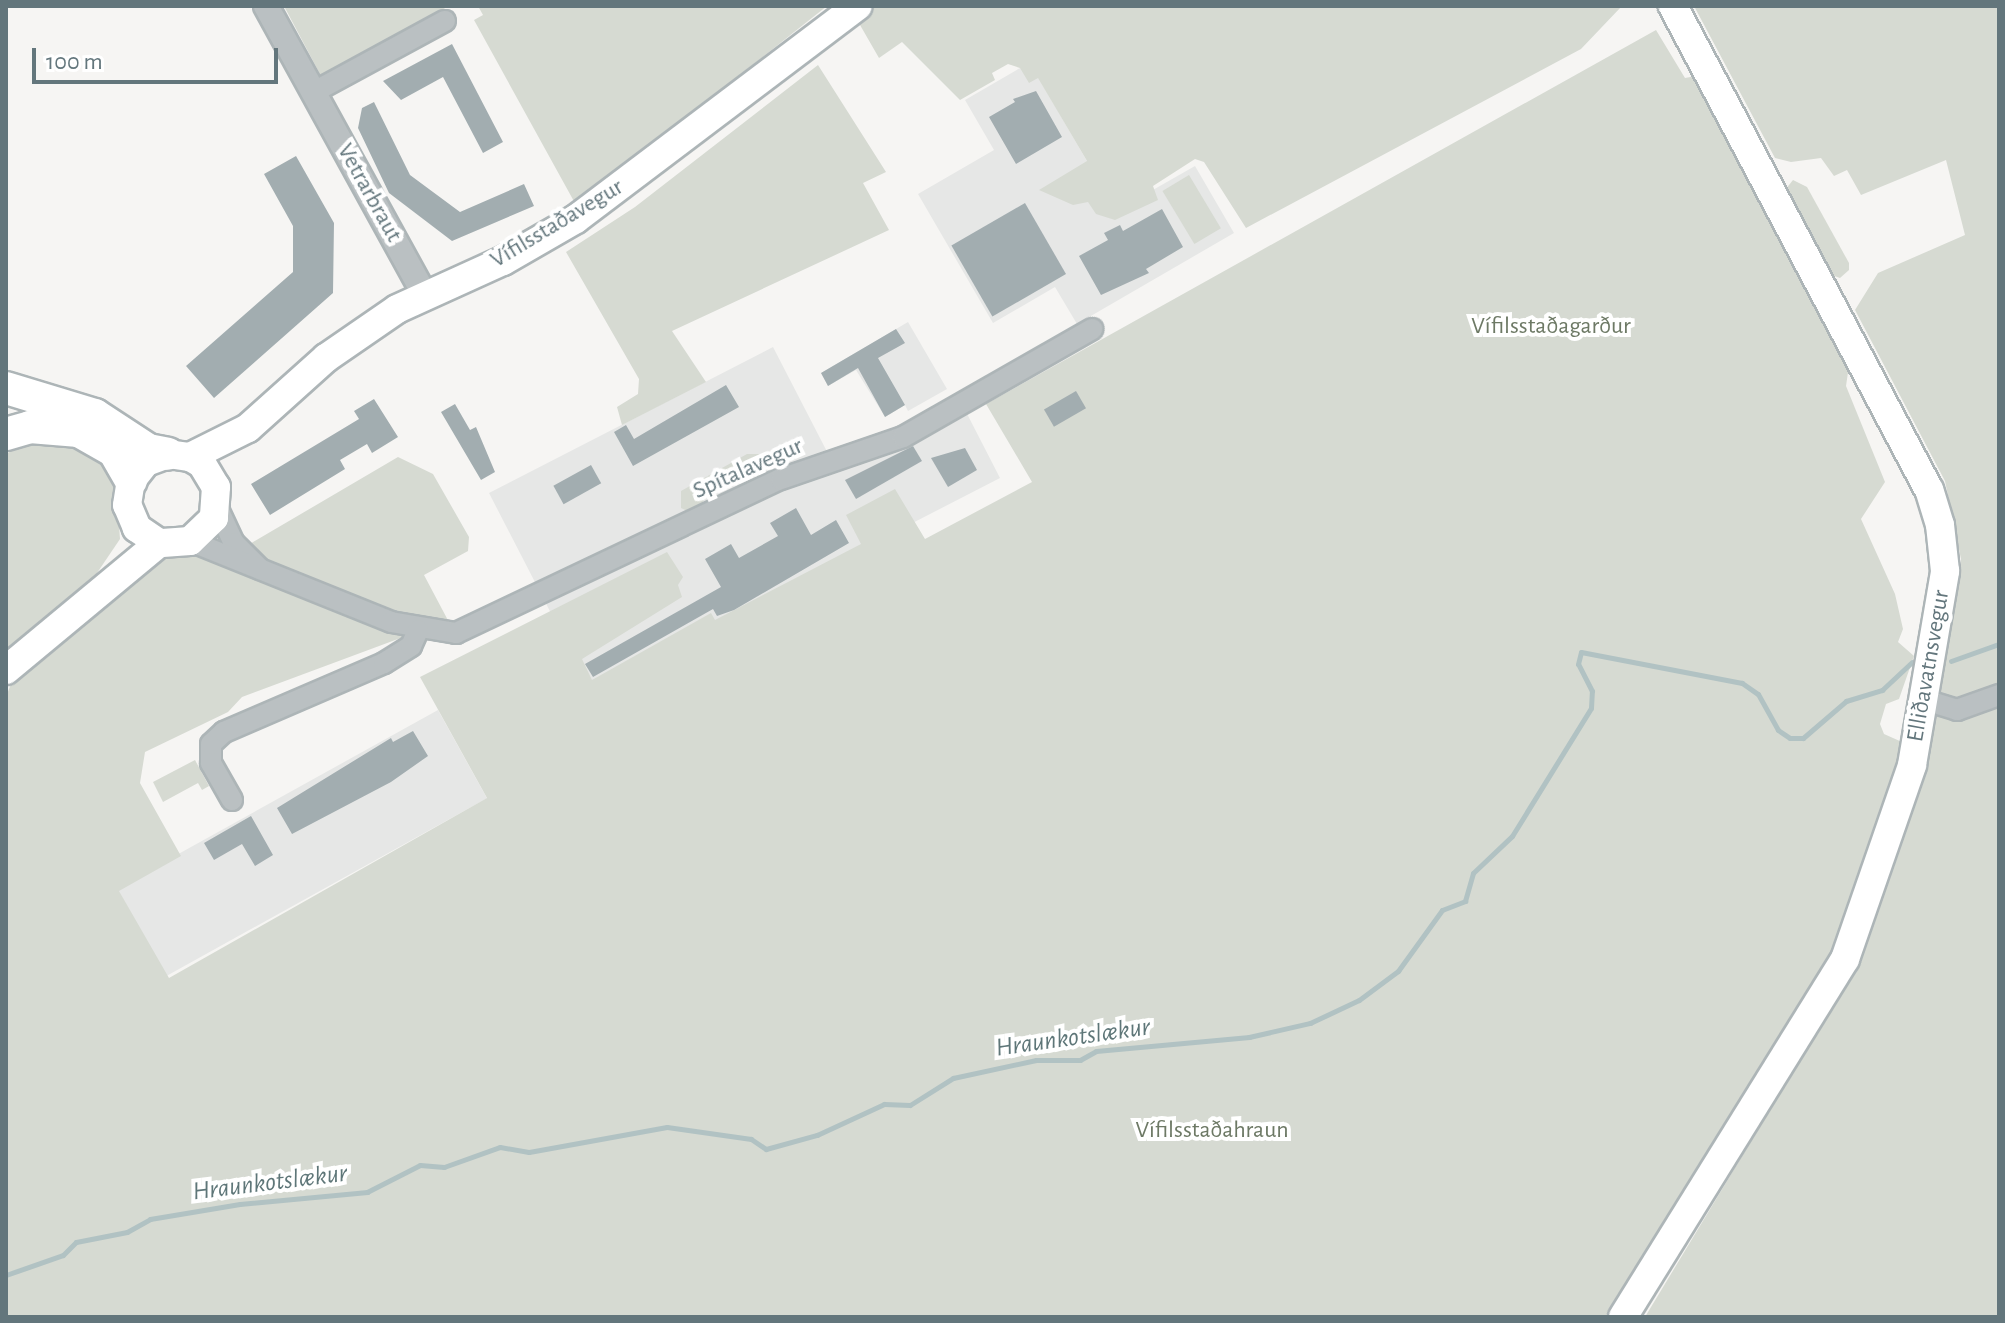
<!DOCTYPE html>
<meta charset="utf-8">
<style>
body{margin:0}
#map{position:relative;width:2005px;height:1323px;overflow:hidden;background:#f6f5f3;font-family:"Alegreya Sans",sans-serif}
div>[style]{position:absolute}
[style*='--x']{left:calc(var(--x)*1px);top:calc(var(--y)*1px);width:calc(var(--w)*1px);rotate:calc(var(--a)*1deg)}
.built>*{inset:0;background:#e6e7e6;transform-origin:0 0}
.green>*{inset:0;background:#d6dad2;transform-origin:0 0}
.stream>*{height:5px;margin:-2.5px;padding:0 2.5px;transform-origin:2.5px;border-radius:2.5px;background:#b1c2c3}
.building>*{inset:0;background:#a2adb0;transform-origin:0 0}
.roads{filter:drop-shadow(2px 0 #adb5b7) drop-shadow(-2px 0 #adb5b7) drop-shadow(0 2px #adb5b7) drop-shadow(0 -2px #adb5b7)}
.minor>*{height:20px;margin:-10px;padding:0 10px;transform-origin:10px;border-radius:10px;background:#bac0c2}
.tertiary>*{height:24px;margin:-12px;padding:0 12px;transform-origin:12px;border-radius:12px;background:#bac0c2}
.secondary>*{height:28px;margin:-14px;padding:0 14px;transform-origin:14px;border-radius:14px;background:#fff}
.trunk>*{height:32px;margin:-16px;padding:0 16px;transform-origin:16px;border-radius:16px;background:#fff}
span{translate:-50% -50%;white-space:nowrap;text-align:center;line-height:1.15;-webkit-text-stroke:8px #fff;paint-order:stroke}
.street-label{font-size:24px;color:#63767c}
.park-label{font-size:24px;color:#6d7965}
.water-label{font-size:26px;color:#5e7678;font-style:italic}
.frame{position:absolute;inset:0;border:8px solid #63767c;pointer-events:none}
.scale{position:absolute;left:32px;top:48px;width:246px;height:36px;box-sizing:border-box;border:4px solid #63767c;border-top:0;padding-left:10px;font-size:24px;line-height:28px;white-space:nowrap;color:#63767c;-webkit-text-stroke:6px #fff;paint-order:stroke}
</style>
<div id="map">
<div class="built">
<div style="clip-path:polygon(1020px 68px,1038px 77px,1116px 211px,1195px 166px,1234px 233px,1077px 324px,1055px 287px,993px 323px,918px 194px,994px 150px,965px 100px)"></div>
<div style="clip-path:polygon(908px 322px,947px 389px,908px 411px,905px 405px,885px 417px,856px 370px,828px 386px,821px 373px)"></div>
<div style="clip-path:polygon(773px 347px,837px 471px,963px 406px,1000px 478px,590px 689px,489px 493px)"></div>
<div style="left:438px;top:710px;width:101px;height:367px;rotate:61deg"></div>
</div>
<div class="green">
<div style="clip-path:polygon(284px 6px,449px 6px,321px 76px)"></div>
<div style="clip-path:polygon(478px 6px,827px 6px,576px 205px,474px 20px,483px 15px)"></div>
<div style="clip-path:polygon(872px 6px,1621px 6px,1621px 7px,1581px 49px,1246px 228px,1204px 162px,1195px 159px,1153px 186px,1158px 200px,1115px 220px,1096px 214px,1088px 202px,1073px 205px,1039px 190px,1087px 161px,1038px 78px,1029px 83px,1020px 68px,1008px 64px,992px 73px,995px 80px,960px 100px,902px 42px,879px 58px,856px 18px)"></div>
<div style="clip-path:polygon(1694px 6px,1999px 6px,1999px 1317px,1645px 1317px,1843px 989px,1865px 942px,1924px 766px,1961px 559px,1945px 481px,1855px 310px,1878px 273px,1965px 235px,1946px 160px,1861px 195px,1847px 170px,1834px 176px,1821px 158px,1791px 162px,1775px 158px)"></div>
<div style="clip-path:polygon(1656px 30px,1685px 78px,1707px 74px,1852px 345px,1846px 386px,1885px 482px,1861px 519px,1895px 594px,1903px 629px,1898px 642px,1914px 656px,1899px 699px,1886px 704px,1880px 724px,1884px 734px,1911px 746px,1896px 804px,1805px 1019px,1609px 1317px,6px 1317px,6px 697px,12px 681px,149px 560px,191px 551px,406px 636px,242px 697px,228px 712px,145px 752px,140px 783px,181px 856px,119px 891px,169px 978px,487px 798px,420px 677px,667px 552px,683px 577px,678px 585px,682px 597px,582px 659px,592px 680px,711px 613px,715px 620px,861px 544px,846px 515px,895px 489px,925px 539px,1032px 482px,986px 404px)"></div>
<div style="clip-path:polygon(818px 65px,886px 172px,863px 183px,889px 230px,672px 331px,706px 382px,622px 425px,617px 407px,638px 394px,639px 379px,566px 252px,635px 207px)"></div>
<div style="left:1189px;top:175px;width:62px;height:31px;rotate:59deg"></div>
<div style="clip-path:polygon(1793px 180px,1807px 187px,1849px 263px,1849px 270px,1840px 278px,1829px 274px,1785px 190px)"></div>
<div style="clip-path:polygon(24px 443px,69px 443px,105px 461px,117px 498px,120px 539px,95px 576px,6px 652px,6px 454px)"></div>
<div style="clip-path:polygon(747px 454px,759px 454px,766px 463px,759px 478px,728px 480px,704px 496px,702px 507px,692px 513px,681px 508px,681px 491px)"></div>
<div style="clip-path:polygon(398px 457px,433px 474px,469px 537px,468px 551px,424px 575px,451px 626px,420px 623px,275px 572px,243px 548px)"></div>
<div style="clip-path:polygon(195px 760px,209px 786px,202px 790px,198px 783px,163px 802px,153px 782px)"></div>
</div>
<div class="stream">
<div style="--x:1951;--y:661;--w:51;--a:-19.5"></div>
<div style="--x:6;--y:1275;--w:60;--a:-19.3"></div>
<div style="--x:63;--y:1255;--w:18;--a:-45"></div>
<div style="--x:76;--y:1242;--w:52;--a:-11.1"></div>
<div style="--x:127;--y:1232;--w:26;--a:-29"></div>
<div style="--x:150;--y:1219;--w:91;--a:-9.5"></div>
<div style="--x:240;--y:1204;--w:128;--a:-5.4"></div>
<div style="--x:367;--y:1192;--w:59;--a:-27"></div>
<div style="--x:420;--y:1165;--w:24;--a:5"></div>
<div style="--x:444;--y:1167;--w:59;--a:-19.7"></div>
<div style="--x:500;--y:1147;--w:29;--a:10"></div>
<div style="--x:529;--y:1152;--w:140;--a:-10.3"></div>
<div style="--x:667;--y:1127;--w:85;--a:8.1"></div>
<div style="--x:751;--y:1139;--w:18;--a:34"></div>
<div style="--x:766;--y:1149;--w:53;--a:-15.4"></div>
<div style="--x:817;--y:1135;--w:74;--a:-24.8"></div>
<div style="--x:884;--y:1104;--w:26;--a:2"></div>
<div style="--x:910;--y:1105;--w:51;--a:-32.1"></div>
<div style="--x:953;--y:1078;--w:85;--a:-12.2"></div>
<div style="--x:1036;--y:1060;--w:44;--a:0"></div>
<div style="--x:1080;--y:1060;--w:18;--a:-29"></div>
<div style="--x:1096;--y:1051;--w:154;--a:-5.2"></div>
<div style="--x:1249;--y:1037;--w:63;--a:-12.9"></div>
<div style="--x:1310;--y:1023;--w:54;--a:-25.1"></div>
<div style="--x:1359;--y:1000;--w:49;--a:-36.6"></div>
<div style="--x:1398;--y:971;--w:75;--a:-54.2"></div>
<div style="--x:1442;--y:910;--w:25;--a:-21"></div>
<div style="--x:1465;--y:901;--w:29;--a:-74"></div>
<div style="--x:1473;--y:873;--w:54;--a:-43.5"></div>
<div style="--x:1512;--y:836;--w:150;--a:-58.3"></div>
<div style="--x:1591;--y:708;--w:17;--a:-87"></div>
<div style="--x:1592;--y:691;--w:30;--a:-117"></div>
<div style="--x:1578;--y:664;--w:12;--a:-76"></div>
<div style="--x:1581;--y:652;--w:164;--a:10.9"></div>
<div style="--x:1742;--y:683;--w:19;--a:35"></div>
<div style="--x:1758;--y:694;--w:41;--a:60.9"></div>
<div style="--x:1778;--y:730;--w:14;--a:34"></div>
<div style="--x:1790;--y:738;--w:13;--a:0"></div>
<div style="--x:1803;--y:738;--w:57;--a:-40.7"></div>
<div style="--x:1846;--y:701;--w:38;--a:-17"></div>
<div style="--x:1882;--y:690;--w:41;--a:-43"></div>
</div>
<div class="building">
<div style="clip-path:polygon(452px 44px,503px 142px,483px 153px,443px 77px,401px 100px,383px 81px)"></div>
<div style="clip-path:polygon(1036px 91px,1062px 137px,1016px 164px,989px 117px,1015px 102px,1013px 99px)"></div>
<div style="clip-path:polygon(374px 102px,410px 175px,460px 212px,524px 184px,534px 206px,452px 241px,389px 193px,358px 128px,362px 108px)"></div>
<div style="clip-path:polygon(296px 156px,334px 223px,333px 293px,214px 398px,186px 366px,293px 272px,293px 226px,264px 174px)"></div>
<div style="left:1025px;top:203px;width:82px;height:85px;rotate:60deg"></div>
<div style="clip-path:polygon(1162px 209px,1183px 247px,1146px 269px,1149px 273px,1101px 295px,1079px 256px,1108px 240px,1104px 233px,1120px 225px,1123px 231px)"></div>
<div style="clip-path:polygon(896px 329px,905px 343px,878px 358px,905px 405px,885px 417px,858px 368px,828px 386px,821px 373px)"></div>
<div style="clip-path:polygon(726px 385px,739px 407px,633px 466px,614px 432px,626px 425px,634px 439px)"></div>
<div style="left:1076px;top:391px;width:20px;height:37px;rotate:60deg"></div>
<div style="clip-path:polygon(374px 399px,398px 437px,372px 453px,367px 444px,340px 460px,345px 469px,270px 515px,251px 484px,359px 419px,354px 411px)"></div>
<div style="clip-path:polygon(455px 404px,470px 430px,476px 427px,495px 472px,481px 480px,441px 412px)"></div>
<div style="clip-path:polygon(913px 446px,922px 461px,856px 499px,845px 480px)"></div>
<div style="clip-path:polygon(965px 448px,977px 470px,948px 487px,931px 458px)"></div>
<div style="left:591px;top:465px;width:21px;height:43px;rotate:61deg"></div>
<div style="clip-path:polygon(796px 508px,811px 535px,836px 520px,849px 543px,734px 610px,717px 616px,713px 609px,593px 677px,585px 664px,721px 587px,705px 559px,731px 544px,739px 558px,778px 536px,770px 523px)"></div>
<div style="clip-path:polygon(413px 731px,428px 756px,391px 782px,292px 834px,277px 808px,391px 738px,393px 742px)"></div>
<div style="clip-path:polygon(251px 816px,273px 855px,255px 866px,242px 844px,214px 860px,204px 843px)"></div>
</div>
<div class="roads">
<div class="minor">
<div style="--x:314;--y:92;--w:149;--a:-28.5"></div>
<div style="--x:217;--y:507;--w:40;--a:65"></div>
<div style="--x:234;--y:543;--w:37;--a:45"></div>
<div style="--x:190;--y:541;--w:217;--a:21.9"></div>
<div style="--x:391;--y:622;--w:66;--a:9.6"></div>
<div style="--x:456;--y:633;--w:360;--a:-25.4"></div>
<div style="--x:781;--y:479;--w:129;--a:-19"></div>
<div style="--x:903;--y:437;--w:218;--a:-29.7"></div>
<div style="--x:1925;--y:700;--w:34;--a:17"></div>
<div style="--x:1957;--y:710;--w:45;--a:-19.7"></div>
<div style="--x:232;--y:800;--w:43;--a:-119.6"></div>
<div style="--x:211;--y:763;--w:19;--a:-90"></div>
<div style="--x:211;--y:744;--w:18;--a:-43"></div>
<div style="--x:224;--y:732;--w:174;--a:-23.3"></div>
<div style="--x:384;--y:663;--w:32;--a:-32"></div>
<div style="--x:411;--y:646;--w:17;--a:-66"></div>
</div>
<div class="tertiary">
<div style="--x:266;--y:6;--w:328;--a:61.2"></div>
</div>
<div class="secondary">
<div style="--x:190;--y:457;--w:14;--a:30"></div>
<div style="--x:202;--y:464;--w:27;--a:59"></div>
<div style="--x:216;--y:487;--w:31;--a:94"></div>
<div style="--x:214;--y:518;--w:33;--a:136"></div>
<div style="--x:190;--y:541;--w:31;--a:176"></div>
<div style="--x:159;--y:543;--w:27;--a:-146"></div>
<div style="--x:137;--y:528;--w:25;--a:-113"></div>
<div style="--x:127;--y:505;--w:24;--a:-81"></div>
<div style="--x:131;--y:481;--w:24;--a:-52"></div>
<div style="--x:146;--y:462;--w:23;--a:-20"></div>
<div style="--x:168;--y:454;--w:22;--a:8"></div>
<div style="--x:190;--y:457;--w:65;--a:-26.6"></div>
<div style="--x:248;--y:428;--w:105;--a:-41.9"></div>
<div style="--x:326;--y:358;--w:86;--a:-34.6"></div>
<div style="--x:397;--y:309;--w:116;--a:-24.4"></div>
<div style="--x:503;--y:261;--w:84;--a:-29.9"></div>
<div style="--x:576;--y:219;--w:353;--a:-37.1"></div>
<div style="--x:6;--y:670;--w:199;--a:-39.7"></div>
<div style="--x:1623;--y:1317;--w:421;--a:-58.2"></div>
<div style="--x:1845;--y:959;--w:205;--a:-70.9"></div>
<div style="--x:1912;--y:765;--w:197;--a:-80.3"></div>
<div style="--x:1945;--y:571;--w:46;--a:-96.2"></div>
<div style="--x:1940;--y:525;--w:37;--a:-107"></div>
<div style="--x:1929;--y:490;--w:548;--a:-117.88"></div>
</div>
<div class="trunk">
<div style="--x:6;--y:388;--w:93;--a:16.9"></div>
<div style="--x:95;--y:415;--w:64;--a:33.4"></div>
<div style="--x:148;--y:450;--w:20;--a:11"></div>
<div style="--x:6;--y:434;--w:25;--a:-16"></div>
<div style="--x:30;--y:427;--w:49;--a:4.7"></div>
<div style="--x:79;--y:431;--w:40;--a:29.7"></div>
<div style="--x:114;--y:451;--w:34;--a:60"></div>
</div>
</div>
<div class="street-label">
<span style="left:369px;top:193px;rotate:61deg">Vetrarbraut</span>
<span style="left:557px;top:224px;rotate:-31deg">Vífilsstaðavegur</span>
<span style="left:748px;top:469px;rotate:-24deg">Spítalavegur</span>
<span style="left:1929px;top:666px;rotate:-80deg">Elliðavatnsvegur</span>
</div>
<div class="park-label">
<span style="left:1551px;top:327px">Vífilsstaðagarður</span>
<span style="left:1212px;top:1131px">Vífilsstaðahraun</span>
</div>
<div class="water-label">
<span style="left:1073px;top:1038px;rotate:-8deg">Hraunkotslækur</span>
<span style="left:270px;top:1183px;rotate:-7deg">Hraunkotslækur</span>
</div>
<div class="frame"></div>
<div class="scale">100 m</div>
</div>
